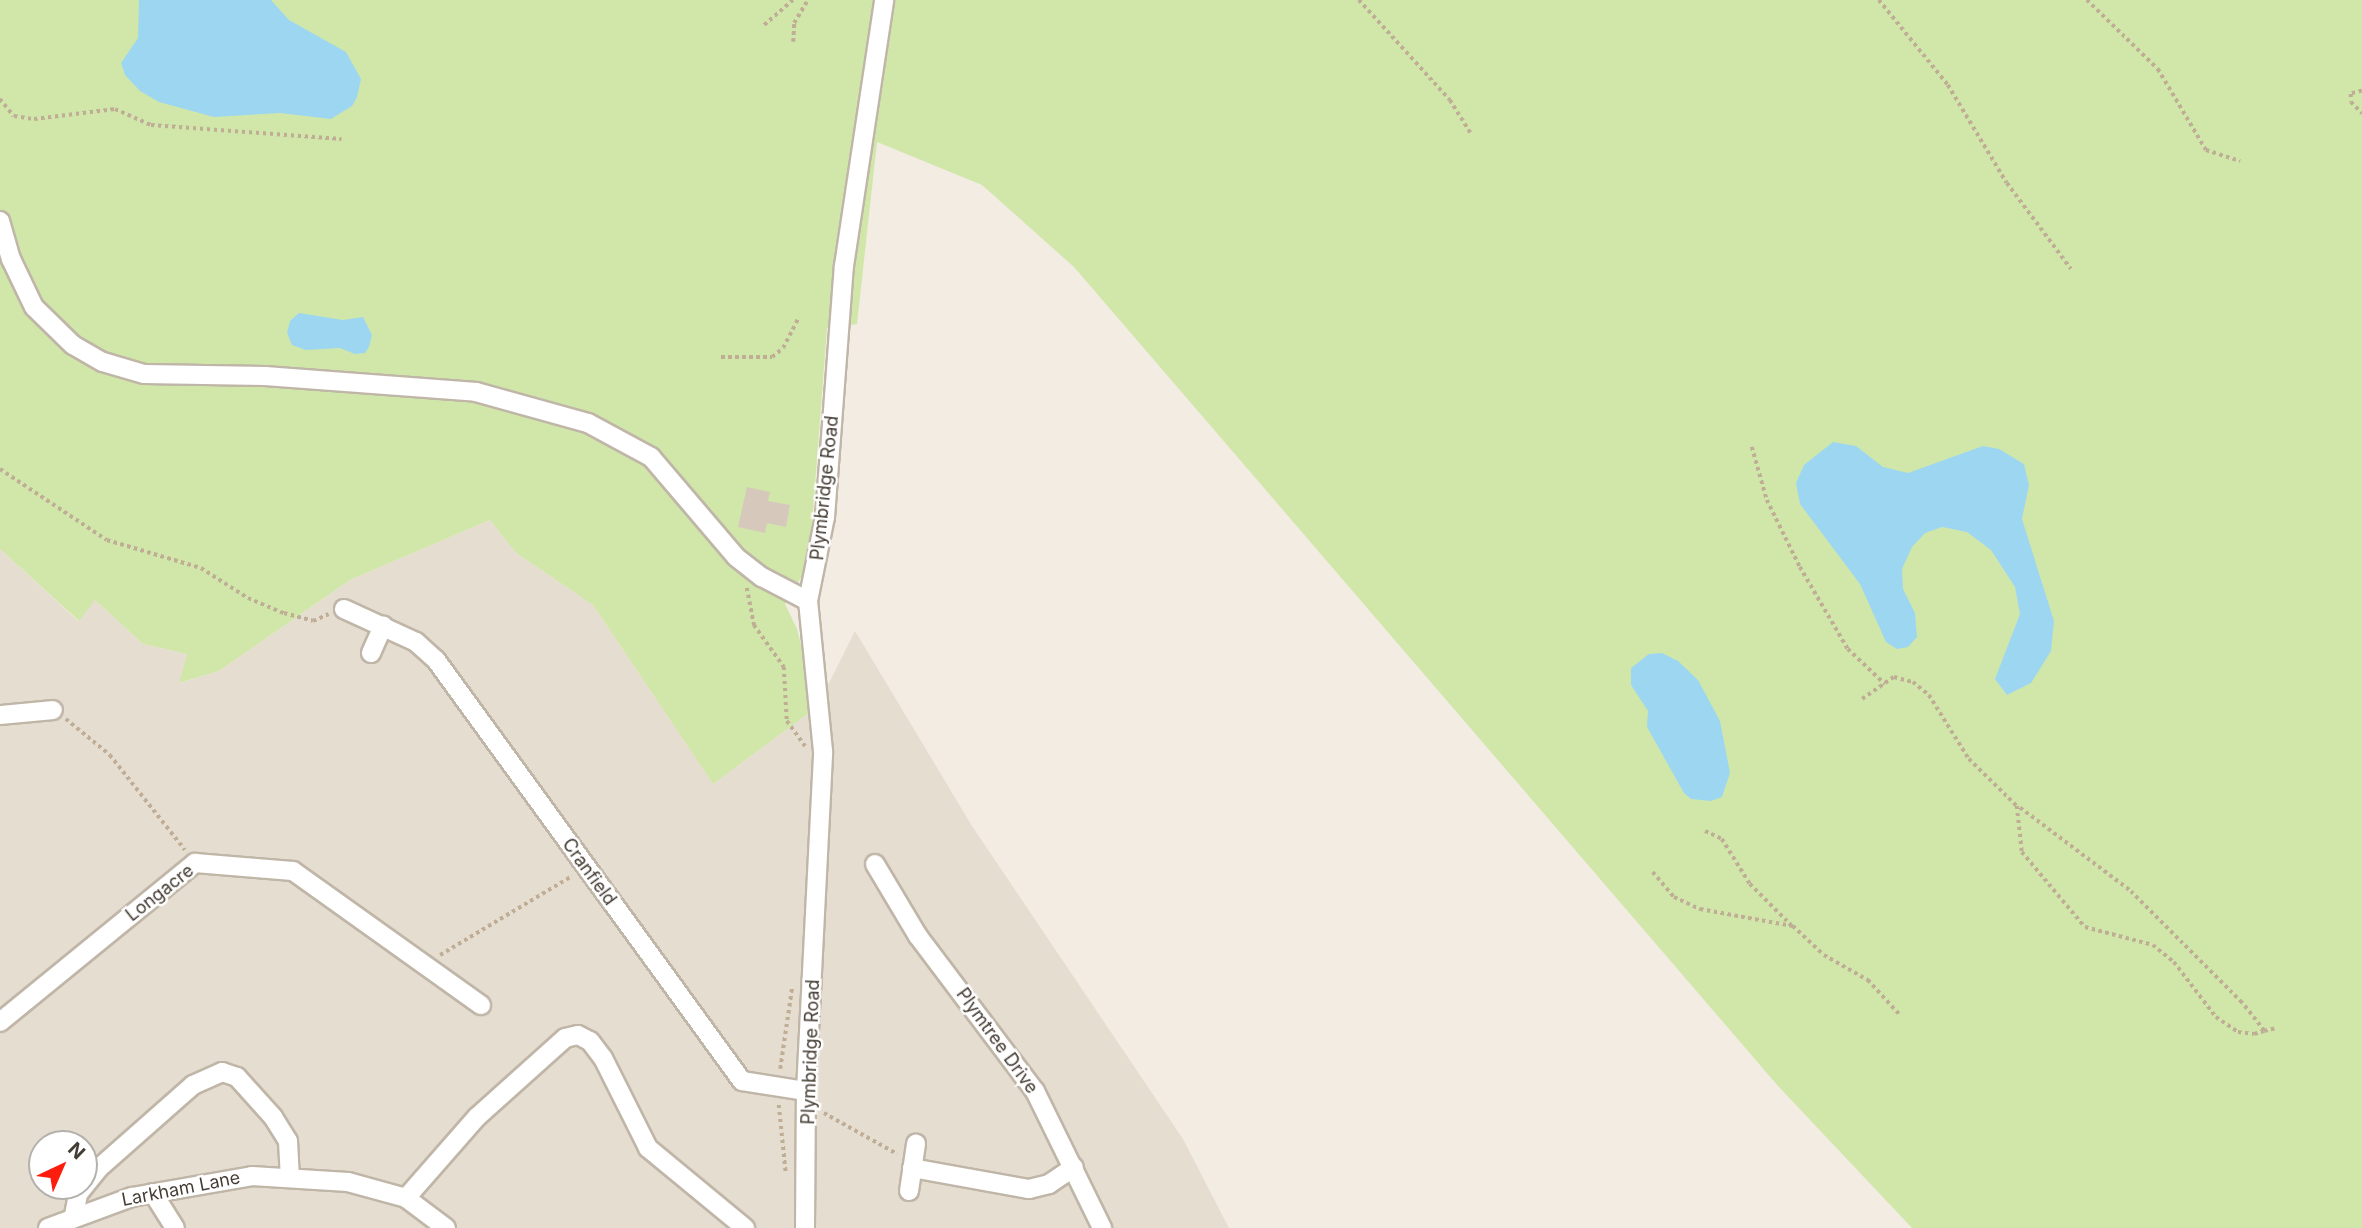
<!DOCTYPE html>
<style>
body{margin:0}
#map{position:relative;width:2362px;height:1228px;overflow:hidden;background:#f2ece3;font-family:Inter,sans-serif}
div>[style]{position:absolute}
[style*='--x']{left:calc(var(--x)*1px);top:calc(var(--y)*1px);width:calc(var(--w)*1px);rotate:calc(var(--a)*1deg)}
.residential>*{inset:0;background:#e6ddd1}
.green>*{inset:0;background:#d1e7aa}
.water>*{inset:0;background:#9dd6f1}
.building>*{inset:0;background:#d6c9bb}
.path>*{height:3.5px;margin-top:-1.75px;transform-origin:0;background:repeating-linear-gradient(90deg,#bfad96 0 3.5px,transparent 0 7px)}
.roads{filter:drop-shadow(2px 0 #c0b6a8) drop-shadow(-2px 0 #c0b6a8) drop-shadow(0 2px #c0b6a8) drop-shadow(0 -2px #c0b6a8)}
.minor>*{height:18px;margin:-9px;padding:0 9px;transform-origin:9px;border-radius:9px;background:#fff}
span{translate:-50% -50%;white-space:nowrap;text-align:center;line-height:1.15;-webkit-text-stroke:5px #fff;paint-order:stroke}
.street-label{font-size:18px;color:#433c33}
.north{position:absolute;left:28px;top:1130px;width:70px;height:70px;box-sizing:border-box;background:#fff;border:2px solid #b4b1ad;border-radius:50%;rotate:44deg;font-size:19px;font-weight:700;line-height:28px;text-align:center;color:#433c33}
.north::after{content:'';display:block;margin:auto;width:24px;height:32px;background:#fd1d0e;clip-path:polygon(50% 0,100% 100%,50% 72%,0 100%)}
</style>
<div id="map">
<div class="residential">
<div style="clip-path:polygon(evenodd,490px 520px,516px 553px,593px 605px,713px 784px,817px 707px,855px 631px,972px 826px,1183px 1139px,1229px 1228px,0 1228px,0 549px,78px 621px,95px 600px,143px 644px,187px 654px,180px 683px,219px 671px,350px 580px,490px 520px,42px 1144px,84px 1144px,84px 1186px,42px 1186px,42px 1144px)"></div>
</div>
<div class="green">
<div style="clip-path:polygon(0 0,2362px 0,2362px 1228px,1912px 1228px,1778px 1086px,1074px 267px,982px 185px,877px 142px,857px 324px,827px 328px,809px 564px,785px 604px,797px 629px,817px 707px,713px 784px,593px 605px,516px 553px,490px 520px,350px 580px,219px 671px,179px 683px,187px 654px,143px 644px,95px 600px,79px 621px,0 549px)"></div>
</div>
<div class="water">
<div style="clip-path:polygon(139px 0,271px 0,289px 20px,346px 52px,361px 79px,357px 97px,352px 106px,331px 119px,280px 113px,214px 117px,159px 102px,140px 91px,125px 75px,121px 63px,138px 38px)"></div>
<div style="clip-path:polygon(299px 313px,343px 320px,363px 317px,372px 335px,369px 347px,365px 353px,355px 354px,340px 348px,306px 350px,292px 345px,287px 333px,290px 321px)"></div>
<div style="clip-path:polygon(1833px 442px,1856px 446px,1883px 467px,1908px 473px,1983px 446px,1999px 449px,2024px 464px,2029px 485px,2022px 519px,2054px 621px,2051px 651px,2031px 683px,2007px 695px,1995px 679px,2020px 614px,2015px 587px,1991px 550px,1967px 532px,1942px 527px,1925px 533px,1912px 547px,1902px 569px,1903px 589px,1915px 613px,1917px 637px,1908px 647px,1897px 649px,1886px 642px,1860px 584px,1800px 504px,1796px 483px,1804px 465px)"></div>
<div style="clip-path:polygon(1662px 653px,1678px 661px,1698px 680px,1720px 721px,1730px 773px,1722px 797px,1711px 801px,1691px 799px,1684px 793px,1647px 727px,1648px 711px,1631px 685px,1631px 668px,1649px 654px)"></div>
</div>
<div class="building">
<div style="clip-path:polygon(747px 487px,770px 492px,768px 501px,790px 505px,786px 527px,767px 523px,765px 533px,738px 527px)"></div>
</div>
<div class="path">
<div style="--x:1359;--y:0;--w:135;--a:47.7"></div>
<div style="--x:1450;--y:100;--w:40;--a:58"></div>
<div style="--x:1879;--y:0;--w:109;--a:50.9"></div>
<div style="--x:1948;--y:85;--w:114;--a:59"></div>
<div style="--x:2007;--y:183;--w:107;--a:53.3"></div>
<div style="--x:2087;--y:0;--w:99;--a:44.2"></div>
<div style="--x:2158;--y:69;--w:94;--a:59.3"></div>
<div style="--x:2206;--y:150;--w:36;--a:18"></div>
<div style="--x:764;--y:25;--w:38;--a:-41"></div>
<div style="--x:793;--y:42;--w:19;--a:-87"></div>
<div style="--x:794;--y:23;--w:27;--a:-59"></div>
<div style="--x:2362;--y:91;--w:11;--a:165"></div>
<div style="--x:2351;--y:94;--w:8;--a:90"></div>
<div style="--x:2351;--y:102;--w:16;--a:45"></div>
<div style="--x:0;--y:99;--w:22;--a:51"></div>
<div style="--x:14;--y:116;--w:20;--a:9"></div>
<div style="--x:34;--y:119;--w:82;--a:-7"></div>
<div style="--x:115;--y:109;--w:39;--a:24"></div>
<div style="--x:151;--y:125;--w:191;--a:4.2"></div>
<div style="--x:721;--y:357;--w:51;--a:0"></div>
<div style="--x:772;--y:357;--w:14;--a:-39"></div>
<div style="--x:783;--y:348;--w:35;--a:-63"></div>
<div style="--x:1752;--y:447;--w:55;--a:74.2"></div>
<div style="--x:1767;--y:500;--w:75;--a:63.8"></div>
<div style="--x:1800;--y:567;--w:95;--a:59.7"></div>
<div style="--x:1848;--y:649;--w:51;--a:43.4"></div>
<div style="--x:0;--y:469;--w:128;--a:33.6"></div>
<div style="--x:107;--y:540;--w:98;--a:16.6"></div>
<div style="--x:201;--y:568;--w:56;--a:32.6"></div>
<div style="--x:248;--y:598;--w:39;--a:23"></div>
<div style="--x:284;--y:613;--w:30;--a:15"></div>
<div style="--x:313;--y:621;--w:17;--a:-24"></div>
<div style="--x:747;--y:588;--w:38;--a:79"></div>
<div style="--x:754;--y:625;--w:52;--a:54.5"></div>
<div style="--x:784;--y:667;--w:54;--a:86.8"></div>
<div style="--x:787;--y:721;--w:31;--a:54"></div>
<div style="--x:1862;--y:699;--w:39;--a:-35"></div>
<div style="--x:1894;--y:677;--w:20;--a:15"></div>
<div style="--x:1913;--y:682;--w:21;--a:39"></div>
<div style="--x:1929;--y:695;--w:75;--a:58"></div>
<div style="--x:1969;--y:759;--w:67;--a:44.4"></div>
<div style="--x:66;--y:719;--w:57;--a:39.3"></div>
<div style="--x:110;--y:755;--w:121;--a:51.7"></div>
<div style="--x:1705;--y:831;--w:19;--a:25"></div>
<div style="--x:1722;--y:839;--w:53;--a:58.1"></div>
<div style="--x:1750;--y:884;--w:58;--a:45"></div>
<div style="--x:1653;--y:872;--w:33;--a:50"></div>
<div style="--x:1674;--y:897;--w:29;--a:25"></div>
<div style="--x:1700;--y:909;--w:95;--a:10.4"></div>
<div style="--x:1793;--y:926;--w:42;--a:43.1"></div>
<div style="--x:1824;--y:955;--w:51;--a:29.6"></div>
<div style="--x:1868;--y:980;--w:46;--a:47.6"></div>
<div style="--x:440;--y:955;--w:154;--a:-30.9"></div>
<div style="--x:2264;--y:1031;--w:36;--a:-128"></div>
<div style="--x:2242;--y:1003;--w:160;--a:-135"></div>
<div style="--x:2129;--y:890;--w:140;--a:-143.1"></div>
<div style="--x:2017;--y:806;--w:46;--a:83.8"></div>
<div style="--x:2022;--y:852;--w:98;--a:50"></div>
<div style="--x:2085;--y:927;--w:70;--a:14.8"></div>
<div style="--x:2153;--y:945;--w:27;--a:39"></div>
<div style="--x:2174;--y:962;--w:69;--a:52.6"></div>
<div style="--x:2216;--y:1017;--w:27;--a:34"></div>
<div style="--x:2238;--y:1032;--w:16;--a:7"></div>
<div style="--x:2254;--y:1034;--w:10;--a:-17"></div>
<div style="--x:2264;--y:1031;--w:12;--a:-14"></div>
<div style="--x:780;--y:1069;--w:83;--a:-81.7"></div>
<div style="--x:779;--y:1105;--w:69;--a:84.2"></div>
<div style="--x:824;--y:1113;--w:84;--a:29.3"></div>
</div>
<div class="roads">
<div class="minor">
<div style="--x:0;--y:221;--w:40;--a:74"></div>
<div style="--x:11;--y:259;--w:53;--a:64.4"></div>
<div style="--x:34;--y:307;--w:54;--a:44.3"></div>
<div style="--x:73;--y:345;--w:34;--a:30"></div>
<div style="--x:103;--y:362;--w:43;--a:16.3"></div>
<div style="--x:144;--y:374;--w:121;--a:0.9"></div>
<div style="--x:265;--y:376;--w:212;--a:4.3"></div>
<div style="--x:476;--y:392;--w:116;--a:15.5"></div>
<div style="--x:588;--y:423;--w:72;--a:28.4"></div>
<div style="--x:651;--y:457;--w:131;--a:49.6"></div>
<div style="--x:736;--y:557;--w:33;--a:38"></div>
<div style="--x:762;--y:577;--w:52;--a:27.6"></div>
<div style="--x:344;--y:609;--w:79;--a:24.6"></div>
<div style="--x:416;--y:642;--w:27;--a:42"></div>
<div style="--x:436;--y:660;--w:520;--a:53.99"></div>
<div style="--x:742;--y:1081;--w:65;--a:8.9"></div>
<div style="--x:371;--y:653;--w:30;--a:-66"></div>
<div style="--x:0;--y:715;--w:53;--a:-5.4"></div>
<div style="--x:875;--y:864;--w:84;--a:59.2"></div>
<div style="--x:918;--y:936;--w:194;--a:53"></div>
<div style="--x:1035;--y:1091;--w:153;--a:63.9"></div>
<div style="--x:0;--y:1022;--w:252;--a:-39.2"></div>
<div style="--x:195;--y:863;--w:98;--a:4.7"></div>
<div style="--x:293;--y:871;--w:231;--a:35.5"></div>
<div style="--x:912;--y:1168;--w:119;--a:10.2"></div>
<div style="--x:1029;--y:1189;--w:21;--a:-14"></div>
<div style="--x:1049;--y:1184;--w:30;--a:-34"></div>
<div style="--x:909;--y:1191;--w:48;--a:-81.5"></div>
<div style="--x:153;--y:1193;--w:41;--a:57.8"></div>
<div style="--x:406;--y:1198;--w:108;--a:-48.8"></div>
<div style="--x:477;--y:1117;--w:118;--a:-41.9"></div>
<div style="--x:565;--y:1038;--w:13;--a:-13"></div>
<div style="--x:578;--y:1035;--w:13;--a:27"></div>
<div style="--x:590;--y:1041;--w:21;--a:53"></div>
<div style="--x:603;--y:1058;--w:101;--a:63.4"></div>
<div style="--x:648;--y:1148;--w:126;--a:39.5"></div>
<div style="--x:74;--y:1215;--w:21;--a:-79"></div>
<div style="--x:78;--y:1194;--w:33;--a:-51"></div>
<div style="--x:99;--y:1168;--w:125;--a:-41.4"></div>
<div style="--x:193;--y:1085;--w:32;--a:-24"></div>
<div style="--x:222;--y:1072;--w:16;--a:18"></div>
<div style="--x:237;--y:1077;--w:54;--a:48"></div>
<div style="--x:273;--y:1117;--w:28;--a:58"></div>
<div style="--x:288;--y:1141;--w:35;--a:87"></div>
<div style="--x:48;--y:1228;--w:90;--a:-20.3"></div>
<div style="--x:132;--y:1197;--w:122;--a:-9.9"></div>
<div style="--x:252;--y:1176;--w:96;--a:3.6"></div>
<div style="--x:348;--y:1182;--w:60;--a:15.4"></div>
<div style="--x:406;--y:1198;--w:50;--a:36.9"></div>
<div style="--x:805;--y:1228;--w:137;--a:-89.6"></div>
<div style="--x:806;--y:1091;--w:340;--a:-87.1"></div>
<div style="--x:823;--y:751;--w:151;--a:-95.7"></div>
<div style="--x:808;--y:601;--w:86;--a:-78.6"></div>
<div style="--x:825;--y:517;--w:252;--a:-85.7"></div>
<div style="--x:844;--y:266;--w:269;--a:-81.4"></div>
</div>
</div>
<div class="street-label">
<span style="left:825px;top:488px;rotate:-84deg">Plymbridge Road</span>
<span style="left:589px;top:872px;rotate:54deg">Cranfield</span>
<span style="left:160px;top:893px;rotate:-38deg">Longacre</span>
<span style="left:997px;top:1041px;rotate:54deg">Plymtree Drive</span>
<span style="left:811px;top:1052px;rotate:-88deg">Plymbridge Road</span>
<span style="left:181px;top:1189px;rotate:-11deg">Larkham Lane</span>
</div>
<div class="north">N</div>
</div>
